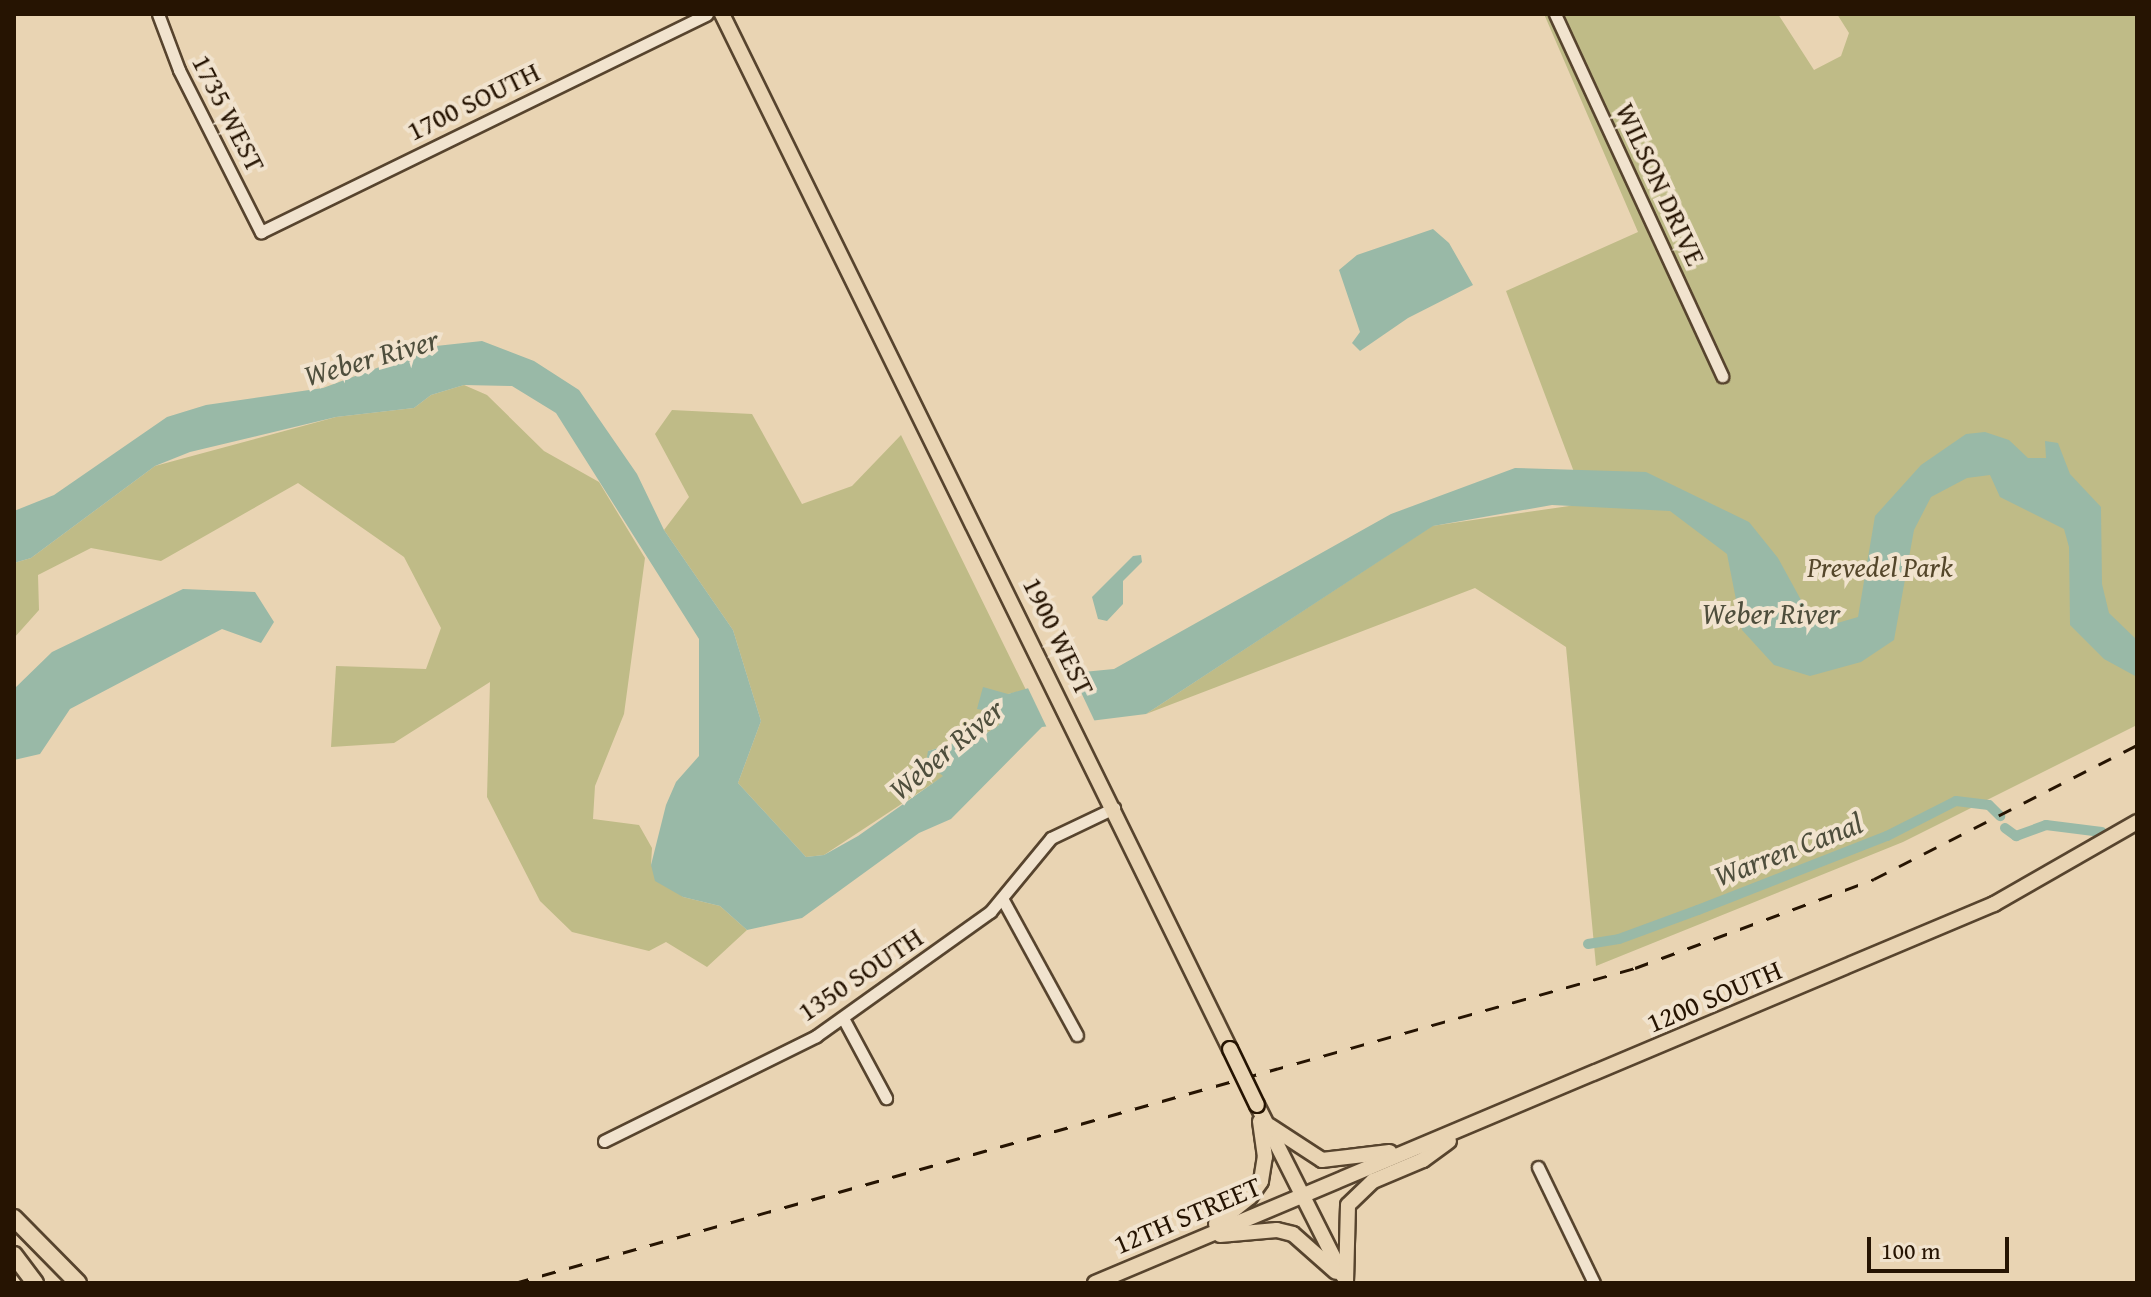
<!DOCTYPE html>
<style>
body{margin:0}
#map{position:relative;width:2151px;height:1297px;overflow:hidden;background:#e9d4b3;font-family:"Gentium Book Plus",serif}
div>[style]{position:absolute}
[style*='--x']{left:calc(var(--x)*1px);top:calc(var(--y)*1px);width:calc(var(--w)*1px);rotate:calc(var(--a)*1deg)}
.green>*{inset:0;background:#bfbb87}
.water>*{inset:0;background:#99b9a7}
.pier>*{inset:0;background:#e9d4b3}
.canal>*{height:10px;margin:-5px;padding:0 5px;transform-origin:5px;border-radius:5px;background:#99b9a7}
.roads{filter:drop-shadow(2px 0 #57442e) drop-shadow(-2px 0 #57442e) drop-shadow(0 2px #57442e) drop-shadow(0 -2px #57442e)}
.minor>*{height:11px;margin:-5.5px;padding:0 5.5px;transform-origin:5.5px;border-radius:5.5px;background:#f1e3ce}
.major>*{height:14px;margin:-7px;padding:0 7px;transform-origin:7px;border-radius:7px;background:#e9d4b3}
.highway>*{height:16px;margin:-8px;padding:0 8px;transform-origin:8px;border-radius:8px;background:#e9d4b3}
.rail>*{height:3px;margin-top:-1.5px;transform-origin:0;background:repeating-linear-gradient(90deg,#261402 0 14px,transparent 0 28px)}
.bridges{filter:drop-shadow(2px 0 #261402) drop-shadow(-2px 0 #261402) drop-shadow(0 2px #261402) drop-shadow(0 -2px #261402)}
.major-bridge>*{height:14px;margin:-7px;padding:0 7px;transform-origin:7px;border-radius:7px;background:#e9d4b3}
span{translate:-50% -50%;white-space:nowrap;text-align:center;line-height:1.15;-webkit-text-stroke:8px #f1e3ce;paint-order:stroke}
.street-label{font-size:28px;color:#261402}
.park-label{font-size:28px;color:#54462a;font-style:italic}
.water-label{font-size:30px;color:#4e4e3c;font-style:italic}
.frame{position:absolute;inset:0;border:16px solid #261402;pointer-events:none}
.scale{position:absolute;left:1867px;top:1237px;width:142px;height:36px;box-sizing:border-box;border:4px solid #261402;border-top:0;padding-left:10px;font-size:24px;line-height:28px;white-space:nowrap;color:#261402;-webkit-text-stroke:6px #f1e3ce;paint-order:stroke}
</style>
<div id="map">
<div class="green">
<div style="clip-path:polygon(1544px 14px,1778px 14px,1814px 70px,1841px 56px,1849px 33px,1837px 14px,2137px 14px,2137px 725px,1903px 842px,1596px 966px,1566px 647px,1475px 588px,1146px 714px,1432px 526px,1576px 505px,1574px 472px,1506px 291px,1638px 232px)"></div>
<div style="clip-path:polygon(464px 385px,487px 395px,544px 451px,599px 482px,645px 558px,624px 714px,595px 786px,593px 819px,639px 825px,652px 848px,651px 865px,683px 897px,720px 906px,747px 930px,707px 967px,666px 942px,649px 951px,572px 932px,540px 901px,487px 797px,490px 682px,394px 743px,331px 747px,336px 666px,426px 669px,441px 628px,404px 557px,298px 483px,161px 561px,91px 548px,38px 575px,39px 610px,14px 638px,14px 563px,31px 558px,155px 466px,336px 417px,414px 408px,431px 395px)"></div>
<div style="clip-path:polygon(672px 410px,752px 414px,802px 504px,852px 486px,901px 435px,1026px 690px,1008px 694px,999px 725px,985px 734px,928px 751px,944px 776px,824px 855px,806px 857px,738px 783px,761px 721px,733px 630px,664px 530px,689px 497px,655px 434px)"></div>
</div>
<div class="water">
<div style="clip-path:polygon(1433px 229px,1449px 243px,1473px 285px,1408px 318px,1360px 351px,1352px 343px,1360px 332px,1339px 270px,1357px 255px)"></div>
<div style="clip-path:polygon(482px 341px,534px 361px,579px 390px,637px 474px,664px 530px,733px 630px,761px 721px,738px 783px,806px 857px,824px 855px,858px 836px,943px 776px,926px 762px,928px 751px,985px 734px,999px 725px,1001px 713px,977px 709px,983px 687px,1008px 694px,1083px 672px,1114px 669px,1391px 514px,1515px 468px,1646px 472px,1749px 522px,1778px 558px,1801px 600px,1827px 626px,1858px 617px,1875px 516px,1921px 465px,1966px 434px,1985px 432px,2009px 440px,2028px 458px,2046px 458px,2045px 441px,2058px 443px,2070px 474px,2101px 507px,2102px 584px,2109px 613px,2137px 640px,2137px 677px,2104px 659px,2070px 625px,2069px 547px,2064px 529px,2000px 497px,1990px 475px,1967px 478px,1931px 497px,1914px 530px,1894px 640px,1861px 662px,1810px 676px,1774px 665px,1742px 630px,1727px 554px,1670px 511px,1552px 505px,1433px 526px,1146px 714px,1042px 727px,951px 819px,919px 833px,802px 918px,747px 930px,720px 906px,683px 897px,655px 881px,651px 865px,666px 805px,676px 782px,699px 756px,699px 639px,556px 413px,512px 386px,464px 385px,431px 395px,414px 408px,336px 417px,190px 452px,155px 466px,31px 558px,14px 563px,14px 511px,54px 495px,167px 417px,206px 405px,323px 388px,436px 346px)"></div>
<div style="clip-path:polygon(1141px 555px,1142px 562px,1123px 581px,1123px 604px,1107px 621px,1098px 619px,1092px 597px,1133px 556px)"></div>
<div style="clip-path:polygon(183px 589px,255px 592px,274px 622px,261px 643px,222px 629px,70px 709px,40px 754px,14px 760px,14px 689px,52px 652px)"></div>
</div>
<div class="pier">
<div style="clip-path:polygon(1071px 671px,1096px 724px,1048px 730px,1027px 686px)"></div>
</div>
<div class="canal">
<div style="--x:2005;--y:828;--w:14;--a:36"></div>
<div style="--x:2016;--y:836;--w:32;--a:-20"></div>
<div style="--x:2046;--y:825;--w:56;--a:7.1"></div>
<div style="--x:1588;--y:944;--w:31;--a:-9"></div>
<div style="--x:1619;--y:939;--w:84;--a:-20.2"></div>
<div style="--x:1698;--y:910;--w:203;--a:-21.4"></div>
<div style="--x:1887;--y:836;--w:77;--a:-26.9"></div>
<div style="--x:1956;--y:801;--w:33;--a:7"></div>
<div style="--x:1989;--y:805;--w:16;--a:45"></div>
</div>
<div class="roads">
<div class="minor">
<div style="--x:158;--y:14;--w:60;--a:69.4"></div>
<div style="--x:179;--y:70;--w:182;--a:63.2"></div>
<div style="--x:261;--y:232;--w:496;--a:-26"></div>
<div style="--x:1555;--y:14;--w:399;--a:65.2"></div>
<div style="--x:1003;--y:900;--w:154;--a:61.3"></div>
<div style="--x:843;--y:1018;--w:91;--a:61.7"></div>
<div style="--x:604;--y:1141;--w:237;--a:-26.3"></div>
<div style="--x:816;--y:1036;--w:214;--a:-35.5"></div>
<div style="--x:990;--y:912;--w:96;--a:-50.5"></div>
<div style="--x:1051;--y:838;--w:70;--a:-25.5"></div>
<div style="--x:1538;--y:1167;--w:129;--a:64.2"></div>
</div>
<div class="major">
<div style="--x:722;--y:14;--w:1153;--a:63.86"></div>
<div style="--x:1257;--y:1105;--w:191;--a:63.3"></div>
<div style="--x:1270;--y:1126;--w:62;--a:33.2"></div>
<div style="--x:1322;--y:1160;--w:68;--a:-6.7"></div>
<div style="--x:1216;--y:1224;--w:43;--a:-38.5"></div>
<div style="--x:1250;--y:1197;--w:19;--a:-55"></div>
<div style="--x:1261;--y:1181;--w:24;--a:-81"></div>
<div style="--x:1265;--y:1157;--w:36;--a:-98"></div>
<div style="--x:1220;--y:1235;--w:57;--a:-5"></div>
<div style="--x:1277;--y:1230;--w:16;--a:14"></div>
<div style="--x:1293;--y:1234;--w:57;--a:41.5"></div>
<div style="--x:1346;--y:1282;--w:77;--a:-88.5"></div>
<div style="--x:1348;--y:1205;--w:35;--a:-44"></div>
<div style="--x:1373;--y:1181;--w:54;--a:-22.8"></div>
<div style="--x:1423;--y:1160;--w:32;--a:-36"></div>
<div style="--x:1095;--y:1283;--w:976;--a:-22.86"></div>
<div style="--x:1994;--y:904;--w:165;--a:-29.8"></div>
</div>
<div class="highway">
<div style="--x:14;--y:1218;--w:91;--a:45.4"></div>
<div style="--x:14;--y:1255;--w:35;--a:53"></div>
</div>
</div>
<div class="rail">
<div style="--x:515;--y:1283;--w:1163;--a:-15.71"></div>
<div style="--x:1635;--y:968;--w:255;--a:-20.4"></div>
<div style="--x:1874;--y:879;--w:295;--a:-27"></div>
</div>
<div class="bridges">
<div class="major-bridge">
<div style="--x:1230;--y:1049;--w:62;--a:64.3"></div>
</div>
</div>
<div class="street-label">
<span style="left:473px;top:101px;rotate:-26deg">1700 SOUTH</span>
<span style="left:229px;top:113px;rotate:63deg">1735 WEST</span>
<span style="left:1661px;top:184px;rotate:65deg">WILSON DRIVE</span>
<span style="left:1059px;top:636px;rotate:64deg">1900 WEST</span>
<span style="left:860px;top:974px;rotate:-34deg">1350 SOUTH</span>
<span style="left:1714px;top:996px;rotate:-23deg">1200 SOUTH</span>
<span style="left:1187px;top:1215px;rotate:-23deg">12TH STREET</span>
</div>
<div class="park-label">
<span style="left:1880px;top:567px">Prevedel Park</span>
</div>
<div class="water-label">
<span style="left:371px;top:357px;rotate:-16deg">Weber River</span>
<span style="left:1771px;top:613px">Weber River</span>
<span style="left:946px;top:749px;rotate:-40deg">Weber River</span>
<span style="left:1788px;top:849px;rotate:-21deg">Warren Canal</span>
</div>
<div class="frame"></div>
<div class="scale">100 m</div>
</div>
